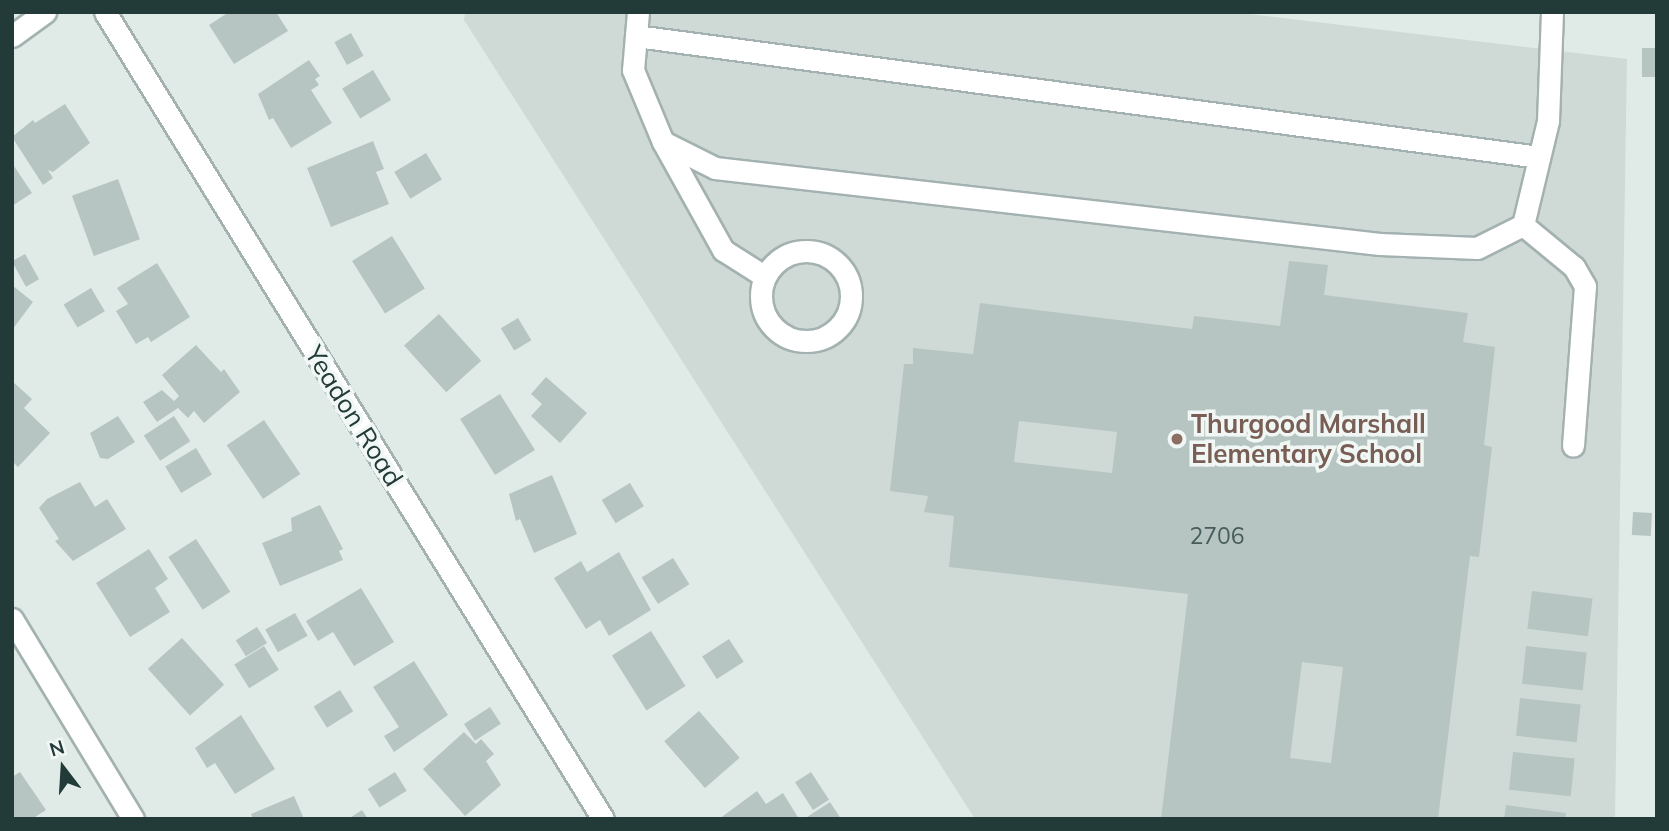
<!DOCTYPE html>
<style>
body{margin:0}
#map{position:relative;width:1669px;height:831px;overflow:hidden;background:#e0ebe8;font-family:Mulish,sans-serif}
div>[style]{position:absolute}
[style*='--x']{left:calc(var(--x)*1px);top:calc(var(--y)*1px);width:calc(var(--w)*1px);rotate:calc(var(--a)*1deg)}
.built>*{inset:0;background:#cfdad7}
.building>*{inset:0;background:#b6c5c1;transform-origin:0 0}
.roads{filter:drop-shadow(2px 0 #a3b2b0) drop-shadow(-2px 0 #a3b2b0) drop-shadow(0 2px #a3b2b0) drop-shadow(0 -2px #a3b2b0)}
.minor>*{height:21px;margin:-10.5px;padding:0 10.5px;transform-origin:10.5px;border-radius:10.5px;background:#fff}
.minor>.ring{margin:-10.5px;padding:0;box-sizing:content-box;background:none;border:21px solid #fff;border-radius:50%}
.dots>*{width:19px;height:19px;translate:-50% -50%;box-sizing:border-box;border:4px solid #f1f7f5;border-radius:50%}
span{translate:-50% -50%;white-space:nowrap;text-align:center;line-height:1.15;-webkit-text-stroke:7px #f1f7f5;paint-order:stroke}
.number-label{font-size:23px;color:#475d5a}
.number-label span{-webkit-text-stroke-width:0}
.street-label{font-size:26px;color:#223a38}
.education-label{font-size:26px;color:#785e54;font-weight:700}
.left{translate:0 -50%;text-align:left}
.frame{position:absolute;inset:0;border:14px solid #223a38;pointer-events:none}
.north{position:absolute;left:28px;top:733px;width:70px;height:70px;-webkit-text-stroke:5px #f1f7f5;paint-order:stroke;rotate:343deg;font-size:19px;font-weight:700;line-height:28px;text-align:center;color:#223a38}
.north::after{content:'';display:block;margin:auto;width:24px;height:32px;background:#223a38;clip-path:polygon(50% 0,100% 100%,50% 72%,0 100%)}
</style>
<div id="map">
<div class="built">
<div style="clip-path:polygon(465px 12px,1233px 12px,1627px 59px,1615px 819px,975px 819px,464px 20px)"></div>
</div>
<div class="building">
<div style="clip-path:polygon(229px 12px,276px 12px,288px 31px,234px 64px,209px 25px)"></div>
<div style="left:351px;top:33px;width:26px;height:19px;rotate:61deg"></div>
<div style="left:1642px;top:48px;width:15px;height:29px"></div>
<div style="clip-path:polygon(309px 60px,320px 76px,315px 79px,319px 85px,311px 90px,332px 123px,291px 148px,273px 118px,269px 120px,258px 94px)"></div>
<div style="left:373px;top:70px;width:35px;height:36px;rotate:59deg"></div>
<div style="clip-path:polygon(65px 104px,90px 143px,53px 172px,48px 170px,53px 178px,43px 185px,12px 137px,33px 120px,35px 123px)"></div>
<div style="clip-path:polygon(373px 141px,384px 169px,376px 172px,389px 204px,331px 227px,307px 168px)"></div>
<div style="left:426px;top:153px;width:31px;height:37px;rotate:59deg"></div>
<div style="clip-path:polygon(14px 166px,32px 193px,12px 206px,12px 167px)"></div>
<div style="left:118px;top:179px;width:64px;height:49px;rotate:70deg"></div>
<div style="left:392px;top:236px;width:62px;height:47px;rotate:58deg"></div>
<div style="left:25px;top:254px;width:29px;height:15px;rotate:61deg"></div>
<div style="clip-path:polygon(evenodd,1289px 261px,1328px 265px,1324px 295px,1468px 313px,1463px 342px,1495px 347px,1484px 445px,1492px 447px,1479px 557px,1470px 556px,1438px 819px,1161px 819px,1188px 594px,949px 567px,954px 516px,924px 512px,928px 496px,890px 491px,904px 364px,913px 364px,913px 348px,973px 354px,980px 303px,1192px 329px,1194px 316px,1280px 326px,1289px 261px,1019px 421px,1117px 432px,1112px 473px,1014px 462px,1019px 421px,1289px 261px,1302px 662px,1343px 667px,1331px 763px,1290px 758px,1302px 662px)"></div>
<div style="clip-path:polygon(157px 263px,190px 317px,151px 342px,148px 337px,136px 344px,116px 311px,128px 304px,117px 288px)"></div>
<div style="clip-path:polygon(12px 285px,33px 302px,12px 330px)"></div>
<div style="left:91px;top:288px;width:27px;height:32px;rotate:59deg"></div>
<div style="left:439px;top:314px;width:63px;height:47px;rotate:48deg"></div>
<div style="left:518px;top:318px;width:26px;height:20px;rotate:59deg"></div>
<div style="clip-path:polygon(196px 345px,221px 372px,224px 369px,240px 392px,204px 423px,194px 411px,188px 418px,178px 408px,157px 422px,143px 402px,162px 390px,174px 401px,179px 396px,162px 375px)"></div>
<div style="clip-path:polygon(546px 377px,587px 413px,560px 443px,531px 416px,542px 404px,531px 394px)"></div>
<div style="clip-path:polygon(12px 381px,32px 399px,24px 408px,50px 433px,18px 467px,12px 461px)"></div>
<div style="left:500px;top:394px;width:66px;height:47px;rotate:58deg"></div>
<div style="clip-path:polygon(118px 416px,135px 442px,108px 459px,100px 458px,90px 433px)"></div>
<div style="left:174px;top:416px;width:30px;height:36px;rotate:57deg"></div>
<div style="left:264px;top:420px;width:65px;height:45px;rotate:56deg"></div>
<div style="left:196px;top:448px;width:31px;height:36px;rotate:59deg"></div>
<div style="clip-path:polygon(552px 475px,577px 534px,534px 553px,520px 519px,516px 521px,509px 494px)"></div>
<div style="clip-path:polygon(80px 482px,95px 507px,107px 499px,126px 529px,73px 561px,55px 541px,59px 539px,39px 508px,47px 499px)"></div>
<div style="left:630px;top:483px;width:27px;height:33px;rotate:59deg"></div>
<div style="clip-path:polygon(320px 505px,343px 549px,339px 551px,343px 560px,280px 586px,262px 543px,292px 531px,291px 518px)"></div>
<div style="left:1633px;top:512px;width:19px;height:23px;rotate:3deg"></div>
<div style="left:196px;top:539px;width:63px;height:33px;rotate:57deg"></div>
<div style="clip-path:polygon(149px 549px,168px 579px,155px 588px,170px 612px,130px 637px,96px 583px)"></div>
<div style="clip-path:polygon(619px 552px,651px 610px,609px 636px,600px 620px,586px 629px,554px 578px,581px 561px,587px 572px)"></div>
<div style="left:673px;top:558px;width:31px;height:37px;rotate:58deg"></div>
<div style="clip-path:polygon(361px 588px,394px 642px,354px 666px,333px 632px,318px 641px,306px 621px)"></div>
<div style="left:1532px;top:591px;width:61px;height:38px;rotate:7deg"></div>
<div style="left:295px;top:613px;width:26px;height:34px;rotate:61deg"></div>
<div style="left:257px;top:627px;width:19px;height:25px;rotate:58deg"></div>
<div style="left:651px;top:631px;width:65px;height:46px;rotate:58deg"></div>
<div style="left:182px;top:638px;width:63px;height:46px;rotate:48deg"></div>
<div style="left:729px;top:639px;width:27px;height:32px;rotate:57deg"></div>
<div style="left:264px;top:646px;width:28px;height:35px;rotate:58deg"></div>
<div style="left:1526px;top:646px;width:61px;height:38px;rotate:6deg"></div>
<div style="clip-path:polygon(414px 661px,448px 715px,394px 752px,384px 736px,399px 727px,373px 687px)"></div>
<div style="left:340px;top:690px;width:25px;height:31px;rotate:58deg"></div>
<div style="left:1520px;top:698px;width:61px;height:38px;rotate:6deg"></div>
<div style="left:490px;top:707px;width:20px;height:31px;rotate:57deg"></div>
<div style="left:699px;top:711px;width:62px;height:46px;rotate:49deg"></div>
<div style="clip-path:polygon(241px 715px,275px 769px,235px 794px,215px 763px,207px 768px,195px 748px)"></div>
<div style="clip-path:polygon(464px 732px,476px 744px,481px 739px,494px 754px,486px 761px,501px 785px,465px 816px,423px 769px)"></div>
<div style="left:1513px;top:752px;width:62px;height:38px;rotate:6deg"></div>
<div style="clip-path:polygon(20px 772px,46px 810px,32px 819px,12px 819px,12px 777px)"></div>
<div style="left:395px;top:772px;width:22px;height:32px;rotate:58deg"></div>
<div style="left:811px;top:772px;width:33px;height:19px;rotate:57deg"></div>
<div style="clip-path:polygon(757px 791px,766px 804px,783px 793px,799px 819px,719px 819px)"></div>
<div style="clip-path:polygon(294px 796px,304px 819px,253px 819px,251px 814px)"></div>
<div style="clip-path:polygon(830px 802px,841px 819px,804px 819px)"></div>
<div style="clip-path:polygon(1506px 805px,1566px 813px,1565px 819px,1504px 819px)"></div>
<div style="clip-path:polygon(362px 810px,368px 819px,348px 819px)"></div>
</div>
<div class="roads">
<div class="minor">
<div style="--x:105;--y:12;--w:948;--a:58.32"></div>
<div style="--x:638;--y:12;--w:58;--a:94.9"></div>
<div style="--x:633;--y:70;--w:78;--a:67.4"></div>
<div style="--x:663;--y:142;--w:58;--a:26.6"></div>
<div style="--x:715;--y:168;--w:669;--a:6.52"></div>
<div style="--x:1380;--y:244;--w:97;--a:2.4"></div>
<div style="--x:1477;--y:248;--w:51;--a:-26.6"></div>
<div style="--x:1523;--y:225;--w:107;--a:-76.5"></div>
<div style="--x:1548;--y:121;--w:109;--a:-87.9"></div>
<div style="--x:12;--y:36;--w:41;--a:-36"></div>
<div style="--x:636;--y:36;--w:911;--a:7.63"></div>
<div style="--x:663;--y:142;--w:124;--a:60.9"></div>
<div style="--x:723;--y:250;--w:49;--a:32.4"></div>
<div style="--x:1523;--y:225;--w:66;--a:39.5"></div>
<div style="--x:1574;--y:267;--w:22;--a:60"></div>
<div style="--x:1585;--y:286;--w:160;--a:94.3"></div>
<div class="ring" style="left:761px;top:251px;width:69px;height:69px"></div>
<div style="--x:12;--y:619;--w:234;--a:58.8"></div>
</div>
</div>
<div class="dots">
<div style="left:1177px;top:439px;background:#8d6e63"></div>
</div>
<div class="number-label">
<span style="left:1217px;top:536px">2706</span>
</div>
<div class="street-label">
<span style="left:354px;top:416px;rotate:58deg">Yeadon Road</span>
</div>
<div class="education-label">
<span class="left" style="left:1191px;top:439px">Thurgood Marshall<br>Elementary School</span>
</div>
<div class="frame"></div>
<div class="north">N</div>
</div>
